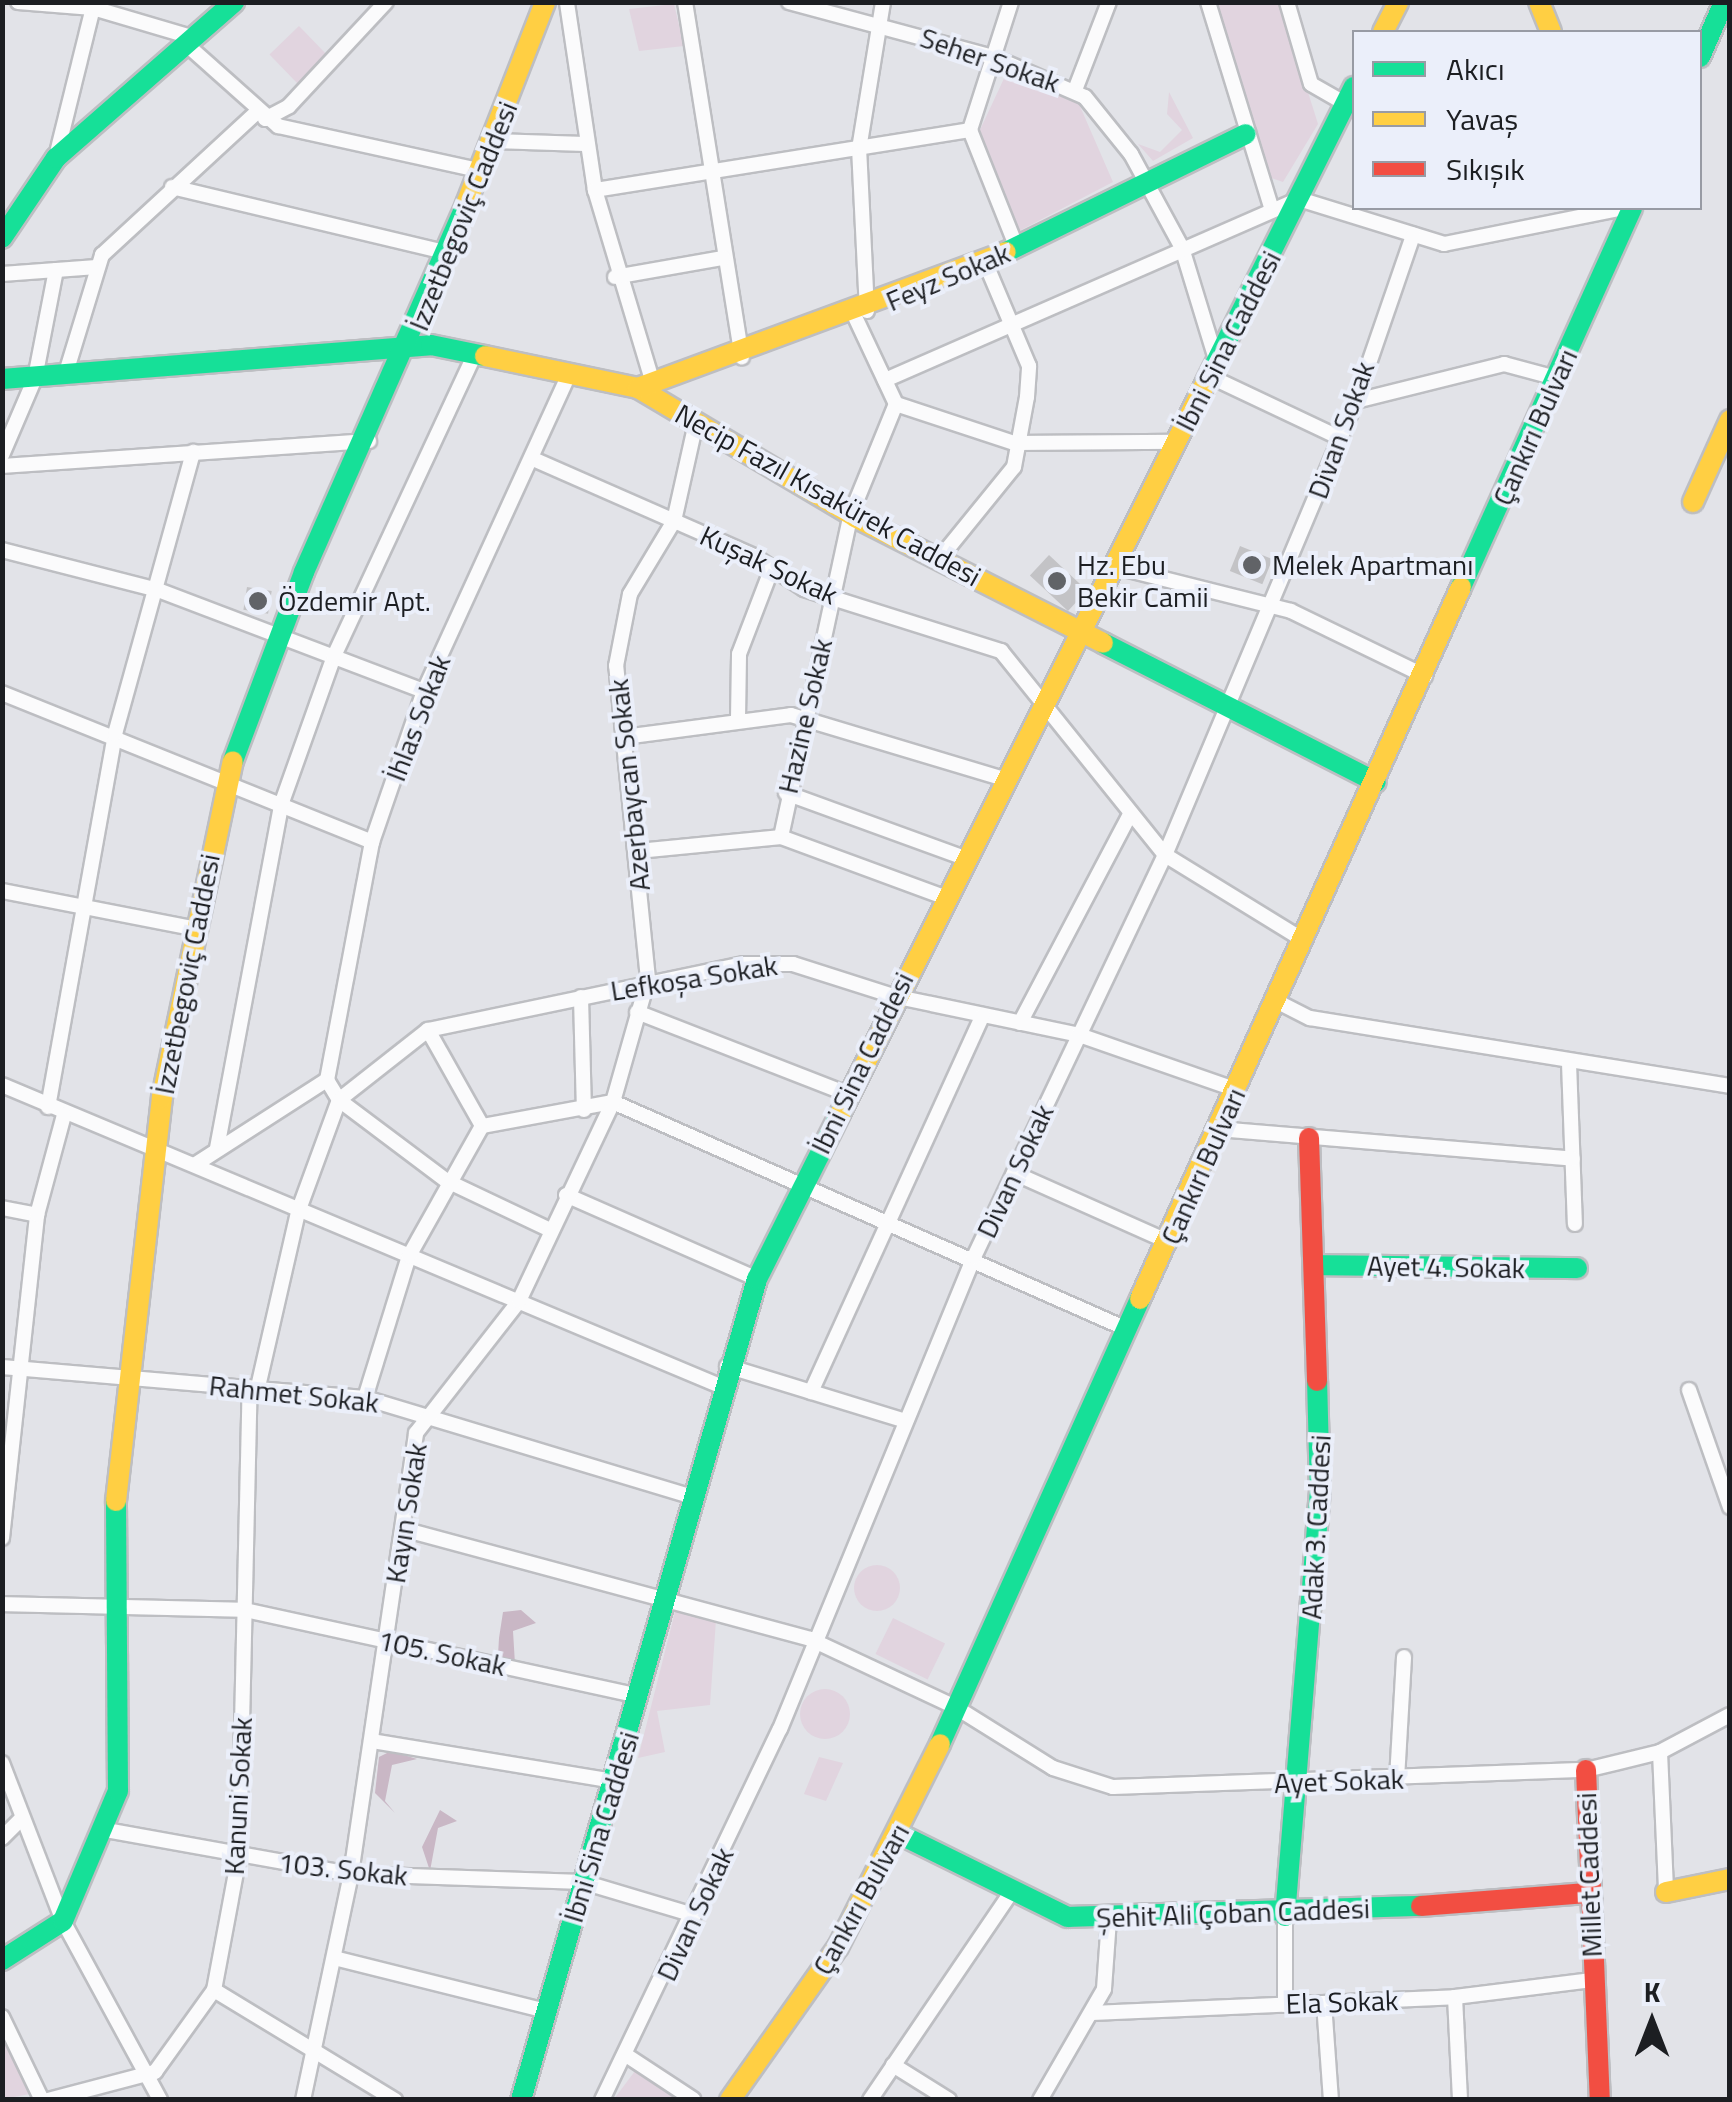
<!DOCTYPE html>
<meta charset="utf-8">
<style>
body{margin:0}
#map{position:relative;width:1732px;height:2102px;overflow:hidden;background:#e2e3e8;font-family:"Titillium Web",sans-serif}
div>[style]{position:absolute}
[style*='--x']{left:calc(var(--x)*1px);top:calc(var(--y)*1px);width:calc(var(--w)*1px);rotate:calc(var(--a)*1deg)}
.green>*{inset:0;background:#e1d4df;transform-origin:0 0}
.round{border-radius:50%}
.forest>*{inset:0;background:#c9b7c5}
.building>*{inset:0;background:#c3c3c6;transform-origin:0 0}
.roads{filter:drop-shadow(2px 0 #bdbec2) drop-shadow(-2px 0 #bdbec2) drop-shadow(0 2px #bdbec2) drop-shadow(0 -2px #bdbec2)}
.street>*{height:14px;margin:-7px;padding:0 7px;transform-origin:7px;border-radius:7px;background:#fbfbfc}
.fast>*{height:20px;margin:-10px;padding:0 10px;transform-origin:10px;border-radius:10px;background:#16e098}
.slow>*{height:20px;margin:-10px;padding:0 10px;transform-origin:10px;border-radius:10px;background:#ffcf43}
.jam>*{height:20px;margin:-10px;padding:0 10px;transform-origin:10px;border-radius:10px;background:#f24e42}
.dots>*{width:28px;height:28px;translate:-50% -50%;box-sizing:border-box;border:5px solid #ebeffa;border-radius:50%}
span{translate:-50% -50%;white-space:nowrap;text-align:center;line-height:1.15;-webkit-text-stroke:8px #ebeffa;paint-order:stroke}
.street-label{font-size:28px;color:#1c1e22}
.poi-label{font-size:28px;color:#1c1e22}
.left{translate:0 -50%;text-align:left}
.frame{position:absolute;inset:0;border:5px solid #1c1e22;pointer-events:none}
.legend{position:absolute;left:1352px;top:30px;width:350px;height:180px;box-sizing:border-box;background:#ebeffa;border:2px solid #989ba4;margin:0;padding:12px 18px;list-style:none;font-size:30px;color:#1c1e22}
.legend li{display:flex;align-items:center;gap:20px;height:50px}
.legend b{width:50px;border:2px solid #989ba4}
.north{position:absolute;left:1602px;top:1972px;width:100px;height:100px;-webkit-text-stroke:8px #ebeffa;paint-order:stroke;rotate:0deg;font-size:28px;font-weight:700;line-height:40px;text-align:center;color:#1c1e22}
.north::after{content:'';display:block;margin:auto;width:35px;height:45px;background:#1c1e22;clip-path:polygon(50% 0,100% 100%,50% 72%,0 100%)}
</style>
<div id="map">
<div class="green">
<div style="clip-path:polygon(1216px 3px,1280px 3px,1318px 124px,1283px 182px,1266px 176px)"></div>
<div style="clip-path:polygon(674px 4px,684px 46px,639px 51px,629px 9px)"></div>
<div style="left:299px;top:26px;width:40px;height:41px;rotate:46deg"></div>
<div style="clip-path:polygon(1007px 72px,1079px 104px,1113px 182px,1019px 231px,979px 132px)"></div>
<div style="clip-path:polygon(1169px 92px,1193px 138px,1153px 161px,1138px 144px,1160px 152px,1182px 130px,1167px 114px)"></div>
<div class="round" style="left:854px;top:1565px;width:46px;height:46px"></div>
<div style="clip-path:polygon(676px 1608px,716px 1620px,710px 1705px,657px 1711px,665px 1752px,638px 1758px)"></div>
<div style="left:893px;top:1618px;width:58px;height:40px;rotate:26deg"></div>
<div class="round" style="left:800px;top:1689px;width:50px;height:50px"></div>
<div style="clip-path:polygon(819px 1757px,843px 1763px,826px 1801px,804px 1794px)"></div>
<div style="clip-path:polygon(2px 2032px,30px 2094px,3px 2099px)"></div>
<div style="clip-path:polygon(635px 2071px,679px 2099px,614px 2099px)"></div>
</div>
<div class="forest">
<div style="clip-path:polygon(521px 1610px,536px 1623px,513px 1631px,515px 1664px,498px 1655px,499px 1638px,503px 1612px)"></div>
<div style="clip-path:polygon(391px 1751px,417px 1759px,392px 1765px,385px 1801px,395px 1813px,375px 1793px,379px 1757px)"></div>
<div style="clip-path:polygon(440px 1810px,457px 1821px,438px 1828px,430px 1871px,422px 1847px)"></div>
</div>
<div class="building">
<div style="left:1240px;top:546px;width:35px;height:27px;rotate:22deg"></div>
<div style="left:1049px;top:555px;width:52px;height:28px;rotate:43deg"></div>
<div style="left:247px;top:587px;width:25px;height:23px;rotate:9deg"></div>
</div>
<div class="roads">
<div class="street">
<div style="--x:18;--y:2;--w:75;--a:4.6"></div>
<div style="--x:93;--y:8;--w:106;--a:16.4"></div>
<div style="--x:685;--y:2;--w:360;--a:80.9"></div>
<div style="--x:789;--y:2;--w:211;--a:15.1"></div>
<div style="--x:993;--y:57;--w:100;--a:23.5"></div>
<div style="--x:1085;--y:97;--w:73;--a:51.1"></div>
<div style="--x:1131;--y:154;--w:107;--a:61.5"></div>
<div style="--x:1182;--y:248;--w:116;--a:73"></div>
<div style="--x:1011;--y:2;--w:134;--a:107.8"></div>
<div style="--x:970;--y:130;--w:127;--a:68.3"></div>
<div style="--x:1208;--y:2;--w:218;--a:72.9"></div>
<div style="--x:1287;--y:2;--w:85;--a:73.7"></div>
<div style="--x:1311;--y:84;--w:40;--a:29.7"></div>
<div style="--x:567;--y:3;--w:189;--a:81.5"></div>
<div style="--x:595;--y:190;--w:206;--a:73.3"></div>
<div style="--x:187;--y:45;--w:122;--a:41.7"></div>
<div style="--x:278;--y:126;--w:209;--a:12.4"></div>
<div style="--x:1075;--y:90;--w:94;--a:-68.9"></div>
<div style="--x:265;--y:119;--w:27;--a:-28"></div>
<div style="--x:289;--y:106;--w:142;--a:-47"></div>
<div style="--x:494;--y:141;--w:91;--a:1.9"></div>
<div style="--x:56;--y:157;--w:159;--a:-76.1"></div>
<div style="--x:172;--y:187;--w:284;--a:13.4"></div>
<div style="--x:595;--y:190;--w:380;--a:-9.1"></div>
<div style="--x:2;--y:274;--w:95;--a:-4.2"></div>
<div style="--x:615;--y:277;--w:110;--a:-10"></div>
<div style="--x:867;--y:311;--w:162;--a:-92.8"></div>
<div style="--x:859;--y:149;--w:149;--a:-80.7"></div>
<div style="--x:65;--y:376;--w:127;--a:-73"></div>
<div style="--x:102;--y:255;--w:209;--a:-42.7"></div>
<div style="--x:1209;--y:376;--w:145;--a:25.3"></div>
<div style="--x:885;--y:380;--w:452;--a:-23.6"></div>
<div style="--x:1299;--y:199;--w:152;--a:17.2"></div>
<div style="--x:1444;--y:244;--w:184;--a:-11.3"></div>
<div style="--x:1356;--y:401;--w:153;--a:-14"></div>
<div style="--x:1504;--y:364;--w:54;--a:15.1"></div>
<div style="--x:896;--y:404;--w:124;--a:18.3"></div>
<div style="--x:1014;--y:443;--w:163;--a:-0.4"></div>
<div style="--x:2;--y:455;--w:84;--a:-66.8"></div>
<div style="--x:35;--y:378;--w:110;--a:-79"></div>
<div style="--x:533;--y:459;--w:241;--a:23.7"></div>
<div style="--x:754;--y:556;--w:60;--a:33.4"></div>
<div style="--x:804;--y:589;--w:207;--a:17.5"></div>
<div style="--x:1001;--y:651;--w:262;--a:51.2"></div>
<div style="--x:1165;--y:855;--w:162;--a:31.6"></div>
<div style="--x:2;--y:466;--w:368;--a:-3.9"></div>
<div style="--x:2;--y:550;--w:161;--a:14.4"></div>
<div style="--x:158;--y:590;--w:285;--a:20.8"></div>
<div style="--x:940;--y:558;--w:117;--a:-50.9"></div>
<div style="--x:1014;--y:467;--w:71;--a:-79.5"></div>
<div style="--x:1027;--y:397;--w:31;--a:-86"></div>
<div style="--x:1029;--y:366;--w:113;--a:-112.9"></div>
<div style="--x:1116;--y:567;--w:180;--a:14.1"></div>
<div style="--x:1291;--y:611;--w:149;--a:25.9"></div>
<div style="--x:2;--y:693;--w:399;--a:21.9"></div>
<div style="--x:738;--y:719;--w:65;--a:-89.1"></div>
<div style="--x:739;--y:654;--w:92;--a:-69"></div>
<div style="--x:624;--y:737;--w:168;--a:-7.5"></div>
<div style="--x:791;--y:715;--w:223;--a:16.7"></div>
<div style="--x:786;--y:793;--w:190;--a:20"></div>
<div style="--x:781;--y:837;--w:330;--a:-77.8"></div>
<div style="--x:851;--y:514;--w:119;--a:-67.8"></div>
<div style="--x:896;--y:404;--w:96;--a:-115.2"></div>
<div style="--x:638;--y:851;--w:144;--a:-5.6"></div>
<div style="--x:781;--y:837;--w:174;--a:20.2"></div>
<div style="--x:2;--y:891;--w:199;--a:11"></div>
<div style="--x:581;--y:997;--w:113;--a:88.5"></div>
<div style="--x:1276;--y:1001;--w:38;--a:27"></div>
<div style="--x:1310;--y:1018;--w:425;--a:9.2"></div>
<div style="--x:637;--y:1012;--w:223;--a:21.3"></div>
<div style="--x:1020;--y:1023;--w:236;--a:-62.2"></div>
<div style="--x:428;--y:1030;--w:110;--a:60.6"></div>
<div style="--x:1569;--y:1063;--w:161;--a:87.9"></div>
<div style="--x:327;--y:1080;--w:242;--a:-79.3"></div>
<div style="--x:372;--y:842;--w:160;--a:-71"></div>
<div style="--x:424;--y:691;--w:348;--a:-65.4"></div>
<div style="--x:2;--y:1085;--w:779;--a:22.74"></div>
<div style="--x:48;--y:1107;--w:379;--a:-79.8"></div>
<div style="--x:115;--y:734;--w:293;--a:-74.5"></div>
<div style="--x:1219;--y:1129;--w:355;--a:4.8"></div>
<div style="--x:217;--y:1148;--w:349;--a:-79.4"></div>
<div style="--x:281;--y:805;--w:158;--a:-70.4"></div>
<div style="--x:334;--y:656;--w:334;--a:-65"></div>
<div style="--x:196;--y:1164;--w:156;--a:-32.7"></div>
<div style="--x:327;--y:1080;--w:23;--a:59"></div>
<div style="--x:339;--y:1100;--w:113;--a:-38.2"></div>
<div style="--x:428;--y:1030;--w:323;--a:-11.8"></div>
<div style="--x:744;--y:964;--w:49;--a:0"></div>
<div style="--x:793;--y:964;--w:105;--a:17.7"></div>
<div style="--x:893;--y:996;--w:190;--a:11.8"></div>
<div style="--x:1079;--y:1035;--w:167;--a:19.2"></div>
<div style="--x:1014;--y:1173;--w:170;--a:24"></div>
<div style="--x:566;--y:1195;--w:209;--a:23.7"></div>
<div style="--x:2;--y:1208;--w:36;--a:11"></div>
<div style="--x:727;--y:1366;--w:183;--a:17.1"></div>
<div style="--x:2;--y:1367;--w:364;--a:4.9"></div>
<div style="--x:365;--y:1398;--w:342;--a:16.8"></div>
<div style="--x:258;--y:1387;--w:180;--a:-77.1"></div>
<div style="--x:298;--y:1212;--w:119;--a:-69.9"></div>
<div style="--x:339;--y:1100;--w:135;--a:36.9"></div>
<div style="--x:447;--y:1181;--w:112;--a:25.4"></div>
<div style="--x:1689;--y:1390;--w:124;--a:70.7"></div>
<div style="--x:811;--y:1392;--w:414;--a:-65.5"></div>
<div style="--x:365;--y:1398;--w:149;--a:-72.8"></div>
<div style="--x:409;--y:1256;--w:149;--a:-60.7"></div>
<div style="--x:482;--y:1126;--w:133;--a:-10.4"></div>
<div style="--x:613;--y:1102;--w:564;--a:23.84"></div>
<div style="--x:403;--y:1529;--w:422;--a:15.1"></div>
<div style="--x:810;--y:1639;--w:162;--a:25.1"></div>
<div style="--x:957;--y:1708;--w:113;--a:32"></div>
<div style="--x:1053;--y:1768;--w:63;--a:17.6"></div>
<div style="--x:1113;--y:1787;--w:473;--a:-2.1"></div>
<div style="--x:1586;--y:1770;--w:76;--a:-13.7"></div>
<div style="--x:1660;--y:1752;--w:79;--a:-27.9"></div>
<div style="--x:2;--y:1538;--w:325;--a:-83.8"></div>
<div style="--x:37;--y:1215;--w:104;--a:-74.9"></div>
<div style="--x:2;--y:1604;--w:243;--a:1.4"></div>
<div style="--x:245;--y:1610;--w:404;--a:12.3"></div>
<div style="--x:372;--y:1741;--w:245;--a:9.4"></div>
<div style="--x:1660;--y:1752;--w:140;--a:87.5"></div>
<div style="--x:2;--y:1763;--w:169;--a:68.9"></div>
<div style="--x:63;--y:1921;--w:204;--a:61.5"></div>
<div style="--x:1397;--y:1779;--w:122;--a:-86.7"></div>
<div style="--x:106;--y:1830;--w:249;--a:10.2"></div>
<div style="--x:351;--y:1874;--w:232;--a:2"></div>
<div style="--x:583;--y:1882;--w:116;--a:16.6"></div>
<div style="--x:2;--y:1838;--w:28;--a:-45"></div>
<div style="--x:1285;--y:1916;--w:89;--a:90"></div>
<div style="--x:334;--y:1958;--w:219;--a:14"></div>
<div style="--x:214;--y:1990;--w:212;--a:31.3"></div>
<div style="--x:1455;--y:1997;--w:103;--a:87.2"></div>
<div style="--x:1324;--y:2003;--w:97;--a:85.9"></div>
<div style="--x:1092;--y:2013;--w:363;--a:-2.5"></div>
<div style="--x:1455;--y:1997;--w:138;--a:-7.1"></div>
<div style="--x:2;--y:2017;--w:92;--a:64.3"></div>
<div style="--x:629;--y:2057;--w:77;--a:33.3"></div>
<div style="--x:893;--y:2065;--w:66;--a:32"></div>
<div style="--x:48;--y:2100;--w:111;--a:-14.7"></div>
<div style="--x:155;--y:2072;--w:101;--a:-54.3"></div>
<div style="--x:214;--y:1990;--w:135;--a:-79.4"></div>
<div style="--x:239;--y:1857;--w:470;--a:-88.7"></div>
<div style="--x:303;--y:2100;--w:231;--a:-78"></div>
<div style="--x:351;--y:1874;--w:446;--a:-81.6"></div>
<div style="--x:416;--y:1433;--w:167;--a:-52"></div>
<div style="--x:519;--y:1301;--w:220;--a:-64.7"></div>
<div style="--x:613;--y:1102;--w:128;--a:-74.1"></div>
<div style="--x:648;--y:979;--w:315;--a:-95.8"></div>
<div style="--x:616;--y:666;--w:73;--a:-79"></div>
<div style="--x:630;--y:594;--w:85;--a:-58.9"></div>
<div style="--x:674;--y:521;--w:96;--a:-77.4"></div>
<div style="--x:602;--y:2100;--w:411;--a:-64.4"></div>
<div style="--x:780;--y:1729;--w:510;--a:-67.66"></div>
<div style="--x:974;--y:1257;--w:445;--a:-64.6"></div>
<div style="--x:1165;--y:855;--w:493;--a:-67.2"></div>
<div style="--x:1356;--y:401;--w:176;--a:-71"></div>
<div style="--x:870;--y:2100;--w:253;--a:-55.8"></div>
<div style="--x:1040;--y:2100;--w:128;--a:-60"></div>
<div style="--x:1104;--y:1989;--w:70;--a:-85.9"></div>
</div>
<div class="fast">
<div style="--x:1700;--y:57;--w:60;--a:-66.4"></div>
<div style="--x:2;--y:238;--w:97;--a:-56"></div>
<div style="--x:56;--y:158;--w:237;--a:-41.2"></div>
<div style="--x:1006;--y:252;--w:267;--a:-26.2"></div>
<div style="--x:2;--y:379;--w:430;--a:-4.5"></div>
<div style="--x:431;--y:345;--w:55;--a:11.5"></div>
<div style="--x:1206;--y:382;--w:330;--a:-63.4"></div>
<div style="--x:1461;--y:587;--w:416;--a:-65.7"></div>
<div style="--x:1103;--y:643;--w:306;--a:27"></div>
<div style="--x:233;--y:761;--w:202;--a:-69.4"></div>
<div style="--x:304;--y:572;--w:402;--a:-66.2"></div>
<div style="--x:1316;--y:1265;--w:261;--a:0.7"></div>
<div style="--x:940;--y:1744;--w:488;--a:-65.8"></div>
<div style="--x:899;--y:1834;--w:188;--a:26.2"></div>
<div style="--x:1068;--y:1917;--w:353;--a:-1.8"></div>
<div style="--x:1285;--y:1916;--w:424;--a:-85.3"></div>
<div style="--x:1320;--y:1493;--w:112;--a:-91.5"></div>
<div style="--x:2;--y:1960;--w:72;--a:-32.6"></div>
<div style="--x:63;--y:1921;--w:141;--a:-67.1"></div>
<div style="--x:118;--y:1791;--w:290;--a:-90.4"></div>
<div style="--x:521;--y:2100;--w:854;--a:-73.96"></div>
<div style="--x:757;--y:1279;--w:185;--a:-63.3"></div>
</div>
<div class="slow">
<div style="--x:1539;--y:2;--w:32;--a:68"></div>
<div style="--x:1383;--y:32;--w:34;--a:-63"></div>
<div style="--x:466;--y:204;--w:217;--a:-68.6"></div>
<div style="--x:485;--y:356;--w:156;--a:11.8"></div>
<div style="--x:638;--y:388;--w:252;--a:30.7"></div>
<div style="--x:855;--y:517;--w:278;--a:26.9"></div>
<div style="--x:638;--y:388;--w:392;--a:-20.3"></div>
<div style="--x:1693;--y:502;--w:90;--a:-65.7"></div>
<div style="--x:840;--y:1114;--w:818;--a:-63.43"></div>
<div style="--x:1140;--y:1299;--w:781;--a:-65.73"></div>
<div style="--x:116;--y:1501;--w:407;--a:-83.5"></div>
<div style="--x:162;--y:1097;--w:343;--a:-78.1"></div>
<div style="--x:1666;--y:1892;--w:65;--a:-11.5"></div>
<div style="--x:730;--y:2100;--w:187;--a:-54.8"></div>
<div style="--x:838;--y:1947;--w:227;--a:-63.3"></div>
</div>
<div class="jam">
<div style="--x:1309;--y:1138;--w:243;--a:88.1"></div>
<div style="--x:1586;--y:1770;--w:330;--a:87.6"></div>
<div style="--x:1421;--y:1906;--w:166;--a:-4.5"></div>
</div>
</div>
<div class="dots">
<div style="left:1252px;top:565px;background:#616367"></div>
<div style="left:1057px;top:581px;background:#616367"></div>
<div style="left:258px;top:601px;background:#616367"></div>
</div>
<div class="street-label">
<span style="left:990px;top:60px;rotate:19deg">Seher Sokak</span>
<span style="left:463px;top:216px;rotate:-68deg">İzzetbegoviç Caddesi</span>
<span style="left:948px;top:277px;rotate:-23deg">Feyz Sokak</span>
<span style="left:1228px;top:341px;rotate:-63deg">İbni Sina Caddesi</span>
<span style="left:1535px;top:427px;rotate:-66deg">Çankırı Bulvarı</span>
<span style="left:1341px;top:430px;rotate:-70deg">Divan Sokak</span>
<span style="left:828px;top:495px;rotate:29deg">Necip Fazıl Kısakürek Caddesi</span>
<span style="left:769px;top:565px;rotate:25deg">Kuşak Sokak</span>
<span style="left:805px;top:716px;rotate:-77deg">Hazine Sokak</span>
<span style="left:418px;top:718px;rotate:-69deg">İhlas Sokak</span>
<span style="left:629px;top:785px;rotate:-96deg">Azerbaycan Sokak</span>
<span style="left:187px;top:974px;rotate:-79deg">İzzetbegoviç Caddesi</span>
<span style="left:694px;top:978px;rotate:-9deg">Lefkoşa Sokak</span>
<span style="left:862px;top:1063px;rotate:-64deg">İbni Sina Caddesi</span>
<span style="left:1203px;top:1166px;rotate:-66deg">Çankırı Bulvarı</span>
<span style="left:1015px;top:1171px;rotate:-65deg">Divan Sokak</span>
<span style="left:1446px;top:1267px;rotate:1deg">Ayet 4. Sokak</span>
<span style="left:294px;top:1394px;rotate:6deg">Rahmet Sokak</span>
<span style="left:406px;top:1513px;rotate:-81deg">Kayın Sokak</span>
<span style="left:1316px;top:1527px;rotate:-87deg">Adak 3. Caddesi</span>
<span style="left:442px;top:1653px;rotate:12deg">105. Sokak</span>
<span style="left:1339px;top:1781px;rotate:-2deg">Ayet Sokak</span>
<span style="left:238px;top:1796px;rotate:-87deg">Kanuni Sokak</span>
<span style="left:601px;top:1827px;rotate:-73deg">İbni Sina Caddesi</span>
<span style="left:343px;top:1869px;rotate:6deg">103. Sokak</span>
<span style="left:1589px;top:1875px;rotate:-92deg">Millet Caddesi</span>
<span style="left:861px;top:1899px;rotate:-61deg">Çankırı Bulvarı</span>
<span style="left:1233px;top:1913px;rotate:-2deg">Şehit Ali Çoban Caddesi</span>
<span style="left:695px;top:1914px;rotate:-65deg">Divan Sokak</span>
<span style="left:1342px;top:2002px;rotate:-2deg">Ela Sokak</span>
</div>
<div class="poi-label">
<span class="left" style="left:1077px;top:581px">Hz. Ebu<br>Bekir Camii</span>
<span class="left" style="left:1272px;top:565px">Melek Apartmanı</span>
<span class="left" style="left:278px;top:601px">Özdemir Apt.</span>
</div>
<div class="frame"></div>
<ul class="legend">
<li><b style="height:12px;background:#16e098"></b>Akıcı</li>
<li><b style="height:12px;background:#ffcf43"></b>Yavaş</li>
<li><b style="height:12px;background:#f24e42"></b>Sıkışık</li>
</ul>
<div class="north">K</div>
</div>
